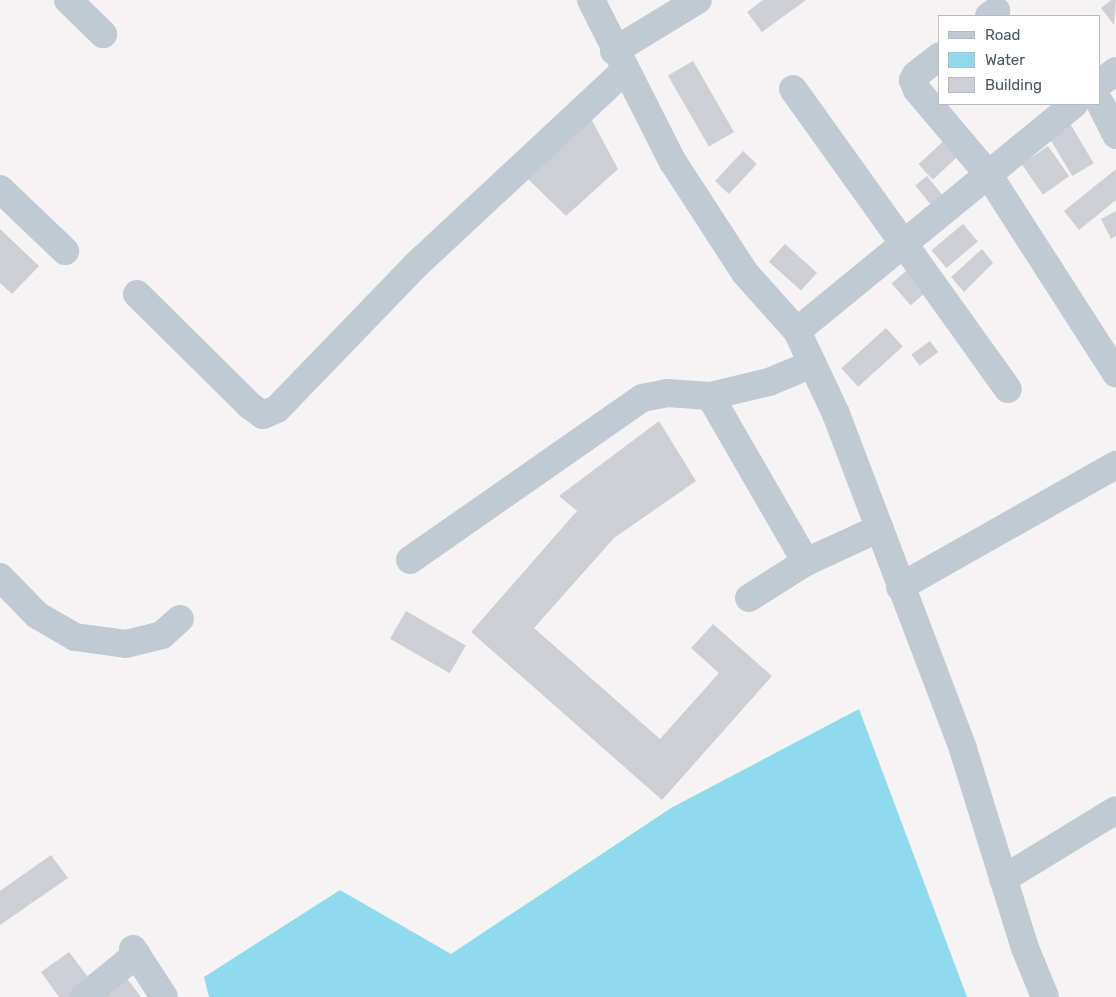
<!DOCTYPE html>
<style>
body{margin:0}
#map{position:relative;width:1116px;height:997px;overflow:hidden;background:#f5f3f3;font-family:Rubik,sans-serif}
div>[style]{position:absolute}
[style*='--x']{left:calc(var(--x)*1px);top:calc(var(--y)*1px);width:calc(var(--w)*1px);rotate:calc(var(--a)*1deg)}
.water>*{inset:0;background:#90daee}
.building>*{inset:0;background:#cdcfd5;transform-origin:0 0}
.minor>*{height:28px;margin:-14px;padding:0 14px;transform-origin:14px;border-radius:14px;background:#c1cad2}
span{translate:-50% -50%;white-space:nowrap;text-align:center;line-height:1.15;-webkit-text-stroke:4.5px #fff;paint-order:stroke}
.legend{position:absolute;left:938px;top:15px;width:162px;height:90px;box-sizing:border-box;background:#fff;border:1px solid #b7bbc0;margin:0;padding:6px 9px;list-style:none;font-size:15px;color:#4a5661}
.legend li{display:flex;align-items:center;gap:10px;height:25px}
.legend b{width:25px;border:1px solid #b7bbc0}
</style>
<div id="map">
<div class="water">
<div style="clip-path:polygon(859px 709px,967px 997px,209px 997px,204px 977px,340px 890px,451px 954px,671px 808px)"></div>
</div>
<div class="building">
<div style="clip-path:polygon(763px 0,806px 0,762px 32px,747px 12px)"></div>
<div style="clip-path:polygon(1111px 0,1116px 0,1114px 25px,1101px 8px)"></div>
<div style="left:693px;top:61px;width:82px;height:29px;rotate:60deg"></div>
<div style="clip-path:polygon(589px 115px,618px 169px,566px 216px,526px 177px)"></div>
<div style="left:1069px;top:122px;width:48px;height:25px;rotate:59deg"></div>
<div style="left:950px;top:135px;width:21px;height:43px;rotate:47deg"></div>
<div style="left:1048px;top:146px;width:37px;height:32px;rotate:55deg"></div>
<div style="left:743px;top:151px;width:19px;height:41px;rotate:43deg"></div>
<div style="clip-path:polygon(1116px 169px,1116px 200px,1079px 230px,1064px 211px)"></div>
<div style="left:927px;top:176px;width:26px;height:15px;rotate:51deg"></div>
<div style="clip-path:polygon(1116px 211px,1116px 236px,1111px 239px,1101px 219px)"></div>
<div style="left:963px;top:224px;width:23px;height:41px;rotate:50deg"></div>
<div style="clip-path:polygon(0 229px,39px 266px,12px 294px,0 283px)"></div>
<div style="left:785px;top:244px;width:43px;height:24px;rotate:42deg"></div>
<div style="clip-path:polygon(982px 249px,993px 263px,964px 292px,951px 277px)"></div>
<div style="left:906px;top:271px;width:29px;height:19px;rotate:49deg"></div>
<div style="left:886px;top:328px;width:25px;height:60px;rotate:48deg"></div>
<div style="left:930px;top:341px;width:14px;height:23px;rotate:54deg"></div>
<div style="clip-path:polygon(659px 421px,696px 481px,614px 538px,534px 628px,660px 739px,719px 673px,691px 648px,713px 624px,772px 676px,662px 800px,471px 632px,577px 511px,559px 496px)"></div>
<div style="left:406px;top:611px;width:69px;height:32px;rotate:30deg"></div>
<div style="clip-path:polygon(51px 855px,68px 878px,0 925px,0 891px)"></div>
<div style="clip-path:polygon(69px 952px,94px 985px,78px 997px,59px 997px,41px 972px)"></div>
<div style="clip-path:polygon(125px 976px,141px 997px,105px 997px)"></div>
</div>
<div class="minor">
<div style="--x:68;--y:0;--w:49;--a:44.2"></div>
<div style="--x:591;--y:0;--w:182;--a:63.2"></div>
<div style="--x:673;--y:162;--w:132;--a:57"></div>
<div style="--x:745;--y:273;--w:78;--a:48.1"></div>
<div style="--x:797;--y:331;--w:92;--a:64.8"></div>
<div style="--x:836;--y:414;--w:358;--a:69.2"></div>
<div style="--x:963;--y:749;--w:208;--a:72.7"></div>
<div style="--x:1025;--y:948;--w:53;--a:67.8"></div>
<div style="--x:989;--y:16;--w:9;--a:-36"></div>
<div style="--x:614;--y:51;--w:98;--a:-31.3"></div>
<div style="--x:940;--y:56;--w:31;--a:142"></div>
<div style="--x:916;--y:75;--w:6;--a:121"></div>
<div style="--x:913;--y:80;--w:11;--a:68"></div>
<div style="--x:917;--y:90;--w:110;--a:49.8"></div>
<div style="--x:988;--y:174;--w:237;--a:57.3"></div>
<div style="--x:1100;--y:83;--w:20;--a:-37"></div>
<div style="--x:793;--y:89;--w:369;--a:54.4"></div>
<div style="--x:1100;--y:103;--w:36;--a:63"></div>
<div style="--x:0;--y:189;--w:90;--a:43.6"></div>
<div style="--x:137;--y:294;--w:158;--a:44.7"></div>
<div style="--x:249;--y:405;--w:17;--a:36"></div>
<div style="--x:263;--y:415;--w:15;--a:-23"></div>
<div style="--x:277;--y:409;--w:199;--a:-46"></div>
<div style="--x:415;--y:266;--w:286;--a:-43"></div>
<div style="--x:797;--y:331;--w:358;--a:-39.3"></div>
<div style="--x:710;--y:396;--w:192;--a:60"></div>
<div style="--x:410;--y:560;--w:283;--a:-34.9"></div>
<div style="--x:642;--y:398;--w:25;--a:-11"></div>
<div style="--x:667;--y:393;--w:43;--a:4"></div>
<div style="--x:710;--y:396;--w:61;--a:-13.3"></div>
<div style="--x:769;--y:382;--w:47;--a:-22.7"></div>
<div style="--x:0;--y:577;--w:53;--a:45.8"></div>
<div style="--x:37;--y:615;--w:44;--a:30.1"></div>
<div style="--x:75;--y:637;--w:51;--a:7.8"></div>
<div style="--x:126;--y:644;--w:37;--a:-14"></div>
<div style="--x:162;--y:635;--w:24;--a:-42"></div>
<div style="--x:900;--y:587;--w:248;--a:-29.5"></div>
<div style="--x:749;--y:598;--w:67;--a:-32.3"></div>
<div style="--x:806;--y:562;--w:81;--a:-24.7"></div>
<div style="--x:1003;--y:879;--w:132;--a:-31.4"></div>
<div style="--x:133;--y:949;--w:57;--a:57.1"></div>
<div style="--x:84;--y:997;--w:68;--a:-39.1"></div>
</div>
<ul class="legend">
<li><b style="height:6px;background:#c1cad2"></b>Road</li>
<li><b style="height:14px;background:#90daee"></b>Water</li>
<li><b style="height:14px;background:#cdcfd5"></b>Building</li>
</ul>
</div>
